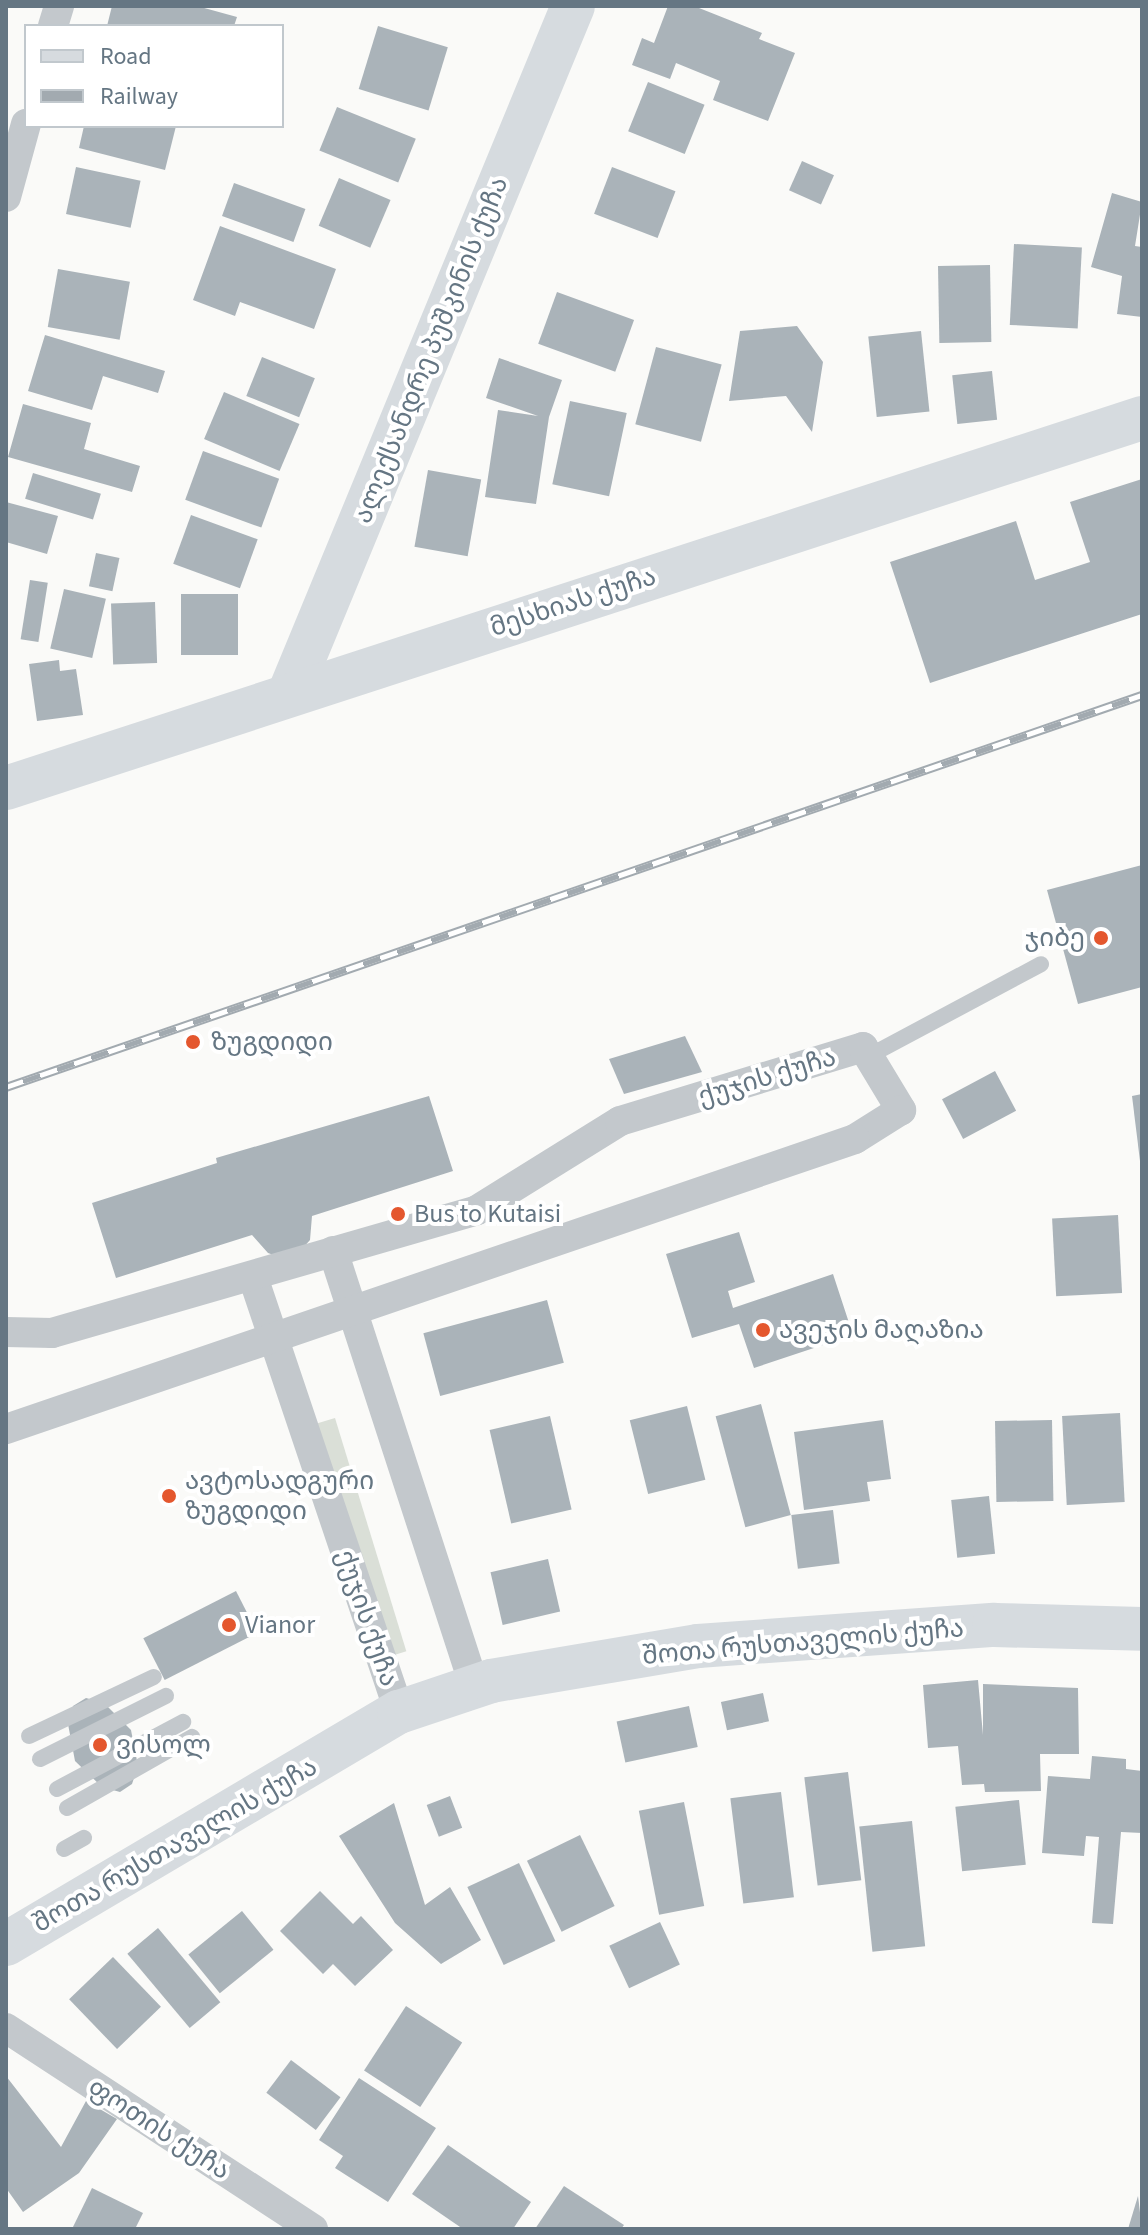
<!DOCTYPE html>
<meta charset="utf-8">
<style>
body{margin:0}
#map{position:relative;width:1148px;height:2235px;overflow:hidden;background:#fafaf8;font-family:"Source Sans 3","Noto Sans Georgian",sans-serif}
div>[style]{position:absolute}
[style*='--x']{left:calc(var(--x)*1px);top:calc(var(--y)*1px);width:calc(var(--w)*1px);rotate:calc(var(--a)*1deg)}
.green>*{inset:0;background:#dadfd7;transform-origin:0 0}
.building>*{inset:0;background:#aab3b9;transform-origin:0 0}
.lane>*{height:16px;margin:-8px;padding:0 8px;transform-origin:8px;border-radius:8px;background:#c3c8cc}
.street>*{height:30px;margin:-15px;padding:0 15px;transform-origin:15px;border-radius:15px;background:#c3c8cc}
.secondary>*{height:44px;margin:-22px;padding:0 22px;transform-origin:22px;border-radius:22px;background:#d6dbdf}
.rail>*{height:9px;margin-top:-4.5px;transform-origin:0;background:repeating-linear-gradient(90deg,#fff 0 18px,#a2aab0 0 36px);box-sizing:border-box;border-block:2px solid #a2aab0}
.dots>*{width:22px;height:22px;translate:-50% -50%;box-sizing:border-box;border:4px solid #fff;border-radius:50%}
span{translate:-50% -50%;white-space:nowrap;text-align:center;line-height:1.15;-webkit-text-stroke:8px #fff;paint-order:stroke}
.street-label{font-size:26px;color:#657683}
.poi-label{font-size:26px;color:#657683}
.right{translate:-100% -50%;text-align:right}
.left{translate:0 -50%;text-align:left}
.frame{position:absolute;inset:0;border:8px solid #657683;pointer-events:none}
.legend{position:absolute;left:24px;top:24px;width:260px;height:104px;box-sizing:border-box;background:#fff;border:2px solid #c1c8cd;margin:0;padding:10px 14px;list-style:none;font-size:24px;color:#657683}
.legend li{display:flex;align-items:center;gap:16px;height:40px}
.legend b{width:40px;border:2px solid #c1c8cd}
</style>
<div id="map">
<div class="green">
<div style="left:335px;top:1418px;width:244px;height:26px;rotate:73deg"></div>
</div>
<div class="building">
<div style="clip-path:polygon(112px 6px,197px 6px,237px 17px,234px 26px,107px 26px)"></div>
<div style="clip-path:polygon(668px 6px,694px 6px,762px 33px,759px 39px,795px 53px,768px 121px,713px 100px,720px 81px,676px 63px,670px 79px,632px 65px,642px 38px,654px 43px)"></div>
<div style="left:378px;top:26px;width:73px;height:66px;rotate:17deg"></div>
<div style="left:648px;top:82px;width:61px;height:53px;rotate:22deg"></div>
<div style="left:337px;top:107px;width:85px;height:47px;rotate:22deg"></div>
<div style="clip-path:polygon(84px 126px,176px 126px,165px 170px,79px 148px)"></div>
<div style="left:802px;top:161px;width:35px;height:32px;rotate:24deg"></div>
<div style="left:76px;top:167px;width:66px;height:48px;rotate:12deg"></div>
<div style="left:612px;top:167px;width:68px;height:50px;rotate:21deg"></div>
<div style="left:339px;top:178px;width:56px;height:52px;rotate:23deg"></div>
<div style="left:234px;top:183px;width:76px;height:35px;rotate:20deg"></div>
<div style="clip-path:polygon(1112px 193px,1142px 202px,1135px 246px,1142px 247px,1142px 317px,1117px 314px,1122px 276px,1091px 267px)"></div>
<div style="clip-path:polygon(220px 226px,336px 269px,314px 329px,240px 302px,235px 316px,193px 300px)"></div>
<div style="left:1014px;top:244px;width:68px;height:81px;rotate:3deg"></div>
<div style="left:990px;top:265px;width:77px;height:52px;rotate:89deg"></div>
<div style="left:58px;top:269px;width:73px;height:59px;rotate:10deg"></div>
<div style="left:557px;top:292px;width:82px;height:55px;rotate:20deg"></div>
<div style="clip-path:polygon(797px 326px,823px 362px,812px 432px,786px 396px,729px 401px,740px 331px)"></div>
<div style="left:921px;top:331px;width:81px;height:53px;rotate:84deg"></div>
<div style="clip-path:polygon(45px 335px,165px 371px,158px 393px,103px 376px,92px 410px,28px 391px)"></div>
<div style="left:656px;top:347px;width:68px;height:80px;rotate:15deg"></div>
<div style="left:262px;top:357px;width:57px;height:42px;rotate:22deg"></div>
<div style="clip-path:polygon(499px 358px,562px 380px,549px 417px,536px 504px,485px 497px,498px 410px,538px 416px,486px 398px)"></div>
<div style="left:992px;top:371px;width:49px;height:40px;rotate:84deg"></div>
<div style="left:224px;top:392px;width:82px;height:51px;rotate:23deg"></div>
<div style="left:570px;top:401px;width:58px;height:85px;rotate:12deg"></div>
<div style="clip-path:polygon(23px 404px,91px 423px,84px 449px,140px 466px,132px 492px,8px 457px)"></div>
<div style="left:203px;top:451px;width:81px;height:52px;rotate:20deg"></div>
<div style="left:428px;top:470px;width:54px;height:78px;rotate:10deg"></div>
<div style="left:33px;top:473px;width:71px;height:27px;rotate:17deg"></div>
<div style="clip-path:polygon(1142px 479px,1142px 614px,930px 683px,890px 562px,1016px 521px,1035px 580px,1090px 562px,1070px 502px)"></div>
<div style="clip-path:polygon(6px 502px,58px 516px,47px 554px,6px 542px)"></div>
<div style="left:191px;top:515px;width:71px;height:52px;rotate:20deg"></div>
<div style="left:96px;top:553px;width:24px;height:34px;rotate:12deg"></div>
<div style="left:30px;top:580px;width:18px;height:60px;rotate:9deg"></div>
<div style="left:64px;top:589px;width:43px;height:61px;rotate:13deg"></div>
<div style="left:181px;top:594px;width:57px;height:61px"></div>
<div style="left:155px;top:602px;width:61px;height:44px;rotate:88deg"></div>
<div style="clip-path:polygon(59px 660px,60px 671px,76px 669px,83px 715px,37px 721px,29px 664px)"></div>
<div style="clip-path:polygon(1142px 865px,1142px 987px,1078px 1004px,1047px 890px)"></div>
<div style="clip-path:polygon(685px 1036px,702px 1072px,624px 1094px,609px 1059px)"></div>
<div style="left:995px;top:1071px;width:45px;height:60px;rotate:62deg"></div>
<div style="clip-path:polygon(1142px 1094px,1142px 1161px,1140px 1161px,1132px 1096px)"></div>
<div style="clip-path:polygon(429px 1096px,453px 1171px,312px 1216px,310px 1240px,302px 1249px,279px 1257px,268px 1253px,252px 1235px,116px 1278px,92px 1203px,217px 1163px,216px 1158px)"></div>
<div style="left:1118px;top:1215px;width:78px;height:66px;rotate:87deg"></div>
<div style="clip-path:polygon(739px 1232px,755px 1282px,728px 1291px,733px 1308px,833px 1274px,853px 1335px,754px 1368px,739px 1324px,692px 1338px,666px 1254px)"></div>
<div style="left:547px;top:1300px;width:65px;height:128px;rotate:75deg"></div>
<div style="left:761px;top:1404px;width:115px;height:47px;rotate:75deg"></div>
<div style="left:687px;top:1406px;width:76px;height:59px;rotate:76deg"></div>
<div style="left:1120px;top:1413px;width:89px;height:58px;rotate:87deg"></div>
<div style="left:550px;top:1416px;width:96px;height:62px;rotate:77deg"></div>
<div style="clip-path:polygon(883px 1420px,891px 1479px,867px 1482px,870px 1501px,804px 1510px,794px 1432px)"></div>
<div style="left:1052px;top:1420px;width:81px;height:57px;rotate:89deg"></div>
<div style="left:989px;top:1496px;width:58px;height:38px;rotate:84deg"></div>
<div style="left:833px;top:1510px;width:54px;height:42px;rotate:83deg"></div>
<div style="left:548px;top:1559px;width:54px;height:59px;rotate:77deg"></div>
<div style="left:236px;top:1591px;width:47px;height:104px;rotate:63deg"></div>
<div style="clip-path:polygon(978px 1680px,983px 1735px,983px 1684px,1078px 1688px,1079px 1754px,1040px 1754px,1041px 1791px,985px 1792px,984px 1784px,962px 1785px,958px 1746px,928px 1748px,923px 1685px)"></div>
<div style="left:763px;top:1693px;width:29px;height:43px;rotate:78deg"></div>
<div style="clip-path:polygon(86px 1698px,104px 1703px,131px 1730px,138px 1766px,132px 1784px,120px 1792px,102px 1787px,75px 1761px,68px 1724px,73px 1706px)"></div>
<div style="left:689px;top:1706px;width:42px;height:74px;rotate:78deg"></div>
<div style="clip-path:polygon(1092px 1756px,1126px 1759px,1126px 1769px,1142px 1771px,1142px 1833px,1121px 1832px,1113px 1924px,1092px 1923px,1099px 1837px,1086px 1836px,1084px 1856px,1042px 1853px,1048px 1776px,1090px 1779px)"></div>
<div style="left:848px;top:1772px;width:109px;height:44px;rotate:83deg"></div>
<div style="left:781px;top:1792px;width:106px;height:51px;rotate:83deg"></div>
<div style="left:450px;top:1796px;width:34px;height:25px;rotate:69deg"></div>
<div style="left:1019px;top:1800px;width:65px;height:64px;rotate:84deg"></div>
<div style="left:684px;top:1802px;width:106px;height:46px;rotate:79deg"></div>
<div style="clip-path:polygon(394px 1803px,425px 1905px,450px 1887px,481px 1940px,441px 1964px,395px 1923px,339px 1836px)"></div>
<div style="left:912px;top:1821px;width:126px;height:53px;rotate:84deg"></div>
<div style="left:580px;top:1835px;width:79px;height:59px;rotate:64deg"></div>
<div style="left:519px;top:1863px;width:86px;height:57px;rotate:65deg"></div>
<div style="clip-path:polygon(320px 1891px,353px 1924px,361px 1916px,393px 1950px,355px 1986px,333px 1964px,323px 1974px,280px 1931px)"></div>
<div style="left:242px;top:1911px;width:50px;height:69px;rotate:51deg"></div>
<div style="left:660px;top:1922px;width:47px;height:56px;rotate:65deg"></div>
<div style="left:158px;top:1928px;width:97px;height:40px;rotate:50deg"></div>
<div style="left:113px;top:1957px;width:69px;height:61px;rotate:46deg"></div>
<div style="left:406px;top:2006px;width:67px;height:77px;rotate:33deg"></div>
<div style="left:291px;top:2060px;width:62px;height:41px;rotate:37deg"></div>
<div style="clip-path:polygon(6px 2076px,61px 2147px,86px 2101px,117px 2119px,79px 2173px,23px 2212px,6px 2188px)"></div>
<div style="clip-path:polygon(359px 2078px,436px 2128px,388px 2202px,335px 2168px,343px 2156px,319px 2140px)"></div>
<div style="clip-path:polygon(448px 2145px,531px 2202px,513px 2229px,463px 2229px,412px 2194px)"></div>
<div style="clip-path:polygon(564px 2186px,624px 2225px,621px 2229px,535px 2229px)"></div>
<div style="clip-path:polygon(92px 2188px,143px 2213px,135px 2229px,72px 2229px)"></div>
<div style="clip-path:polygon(1138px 2196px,1142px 2229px,1128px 2229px)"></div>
</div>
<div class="lane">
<div style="--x:869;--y:1056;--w:195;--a:-28.1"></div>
<div style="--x:29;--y:1736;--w:138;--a:-25.3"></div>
<div style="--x:40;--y:1759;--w:141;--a:-26.6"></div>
<div style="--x:57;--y:1789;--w:143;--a:-28"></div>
<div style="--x:67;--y:1808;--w:144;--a:-29.6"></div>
<div style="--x:64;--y:1849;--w:23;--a:-29"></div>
</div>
<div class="street">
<div style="--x:53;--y:26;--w:21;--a:-73"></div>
<div style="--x:6;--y:197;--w:76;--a:-74.7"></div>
<div style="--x:333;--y:1251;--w:457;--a:72"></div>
<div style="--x:253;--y:1277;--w:459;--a:71.4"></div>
<div style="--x:6;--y:1332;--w:46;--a:1.2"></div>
<div style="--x:52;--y:1333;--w:442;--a:-16.1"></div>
<div style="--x:477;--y:1210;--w:168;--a:-31.9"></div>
<div style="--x:620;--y:1121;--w:254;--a:-16.9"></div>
<div style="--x:863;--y:1047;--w:74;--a:58.9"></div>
<div style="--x:901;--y:1110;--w:54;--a:147.8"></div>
<div style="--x:855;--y:1139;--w:897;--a:161.14"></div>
<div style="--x:6;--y:2028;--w:367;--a:33.2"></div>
</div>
<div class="secondary">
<div style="--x:289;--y:694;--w:744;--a:-67.57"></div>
<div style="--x:6;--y:788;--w:1195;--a:-18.04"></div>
<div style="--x:6;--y:1944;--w:456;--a:-30.6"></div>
<div style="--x:399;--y:1712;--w:97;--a:-18.6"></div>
<div style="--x:491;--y:1681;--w:210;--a:-9.6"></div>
<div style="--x:698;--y:1646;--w:297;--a:-4.1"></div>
<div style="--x:994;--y:1625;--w:148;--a:1.5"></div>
</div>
<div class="rail">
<div style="--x:6;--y:1087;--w:1202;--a:-19.04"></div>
</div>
<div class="dots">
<div style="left:1101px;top:938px;background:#e4572e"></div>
<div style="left:193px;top:1042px;background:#e4572e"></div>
<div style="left:398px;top:1214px;background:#e4572e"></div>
<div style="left:763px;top:1330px;background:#e4572e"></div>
<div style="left:169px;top:1496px;background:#e4572e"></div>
<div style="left:229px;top:1625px;background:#e4572e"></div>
<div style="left:100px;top:1745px;background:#e4572e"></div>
</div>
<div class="street-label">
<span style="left:431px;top:350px;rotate:-68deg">ალექსანდრე პუშკინის ქუჩა</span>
<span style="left:573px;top:602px;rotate:-18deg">მესხიას ქუჩა</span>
<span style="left:767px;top:1077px;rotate:-17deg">ქუჯის ქუჩა</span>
<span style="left:367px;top:1618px;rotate:71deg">ქუჯის ქუჩა</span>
<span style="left:803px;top:1642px;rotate:-5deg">შოთა რუსთაველის ქუჩა</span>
<span style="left:175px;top:1845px;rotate:-30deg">შოთა რუსთაველის ქუჩა</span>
<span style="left:159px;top:2129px;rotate:33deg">ფოთის ქუჩა</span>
</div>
<div class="poi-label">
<span class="right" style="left:1085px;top:938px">ჯიბე</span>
<span class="left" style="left:211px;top:1042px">ზუგდიდი</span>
<span class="left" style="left:414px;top:1214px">Bus to Kutaisi</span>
<span class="left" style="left:779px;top:1330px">ავეჯის მაღაზია</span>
<span class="left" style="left:185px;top:1496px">ავტოსადგური<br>ზუგდიდი</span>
<span class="left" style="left:245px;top:1625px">Vianor</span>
<span class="left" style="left:116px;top:1745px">ვისოლ</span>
</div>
<div class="frame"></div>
<ul class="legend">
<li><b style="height:10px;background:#d6dbdf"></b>Road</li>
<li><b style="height:10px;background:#a2aab0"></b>Railway</li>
</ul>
</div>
